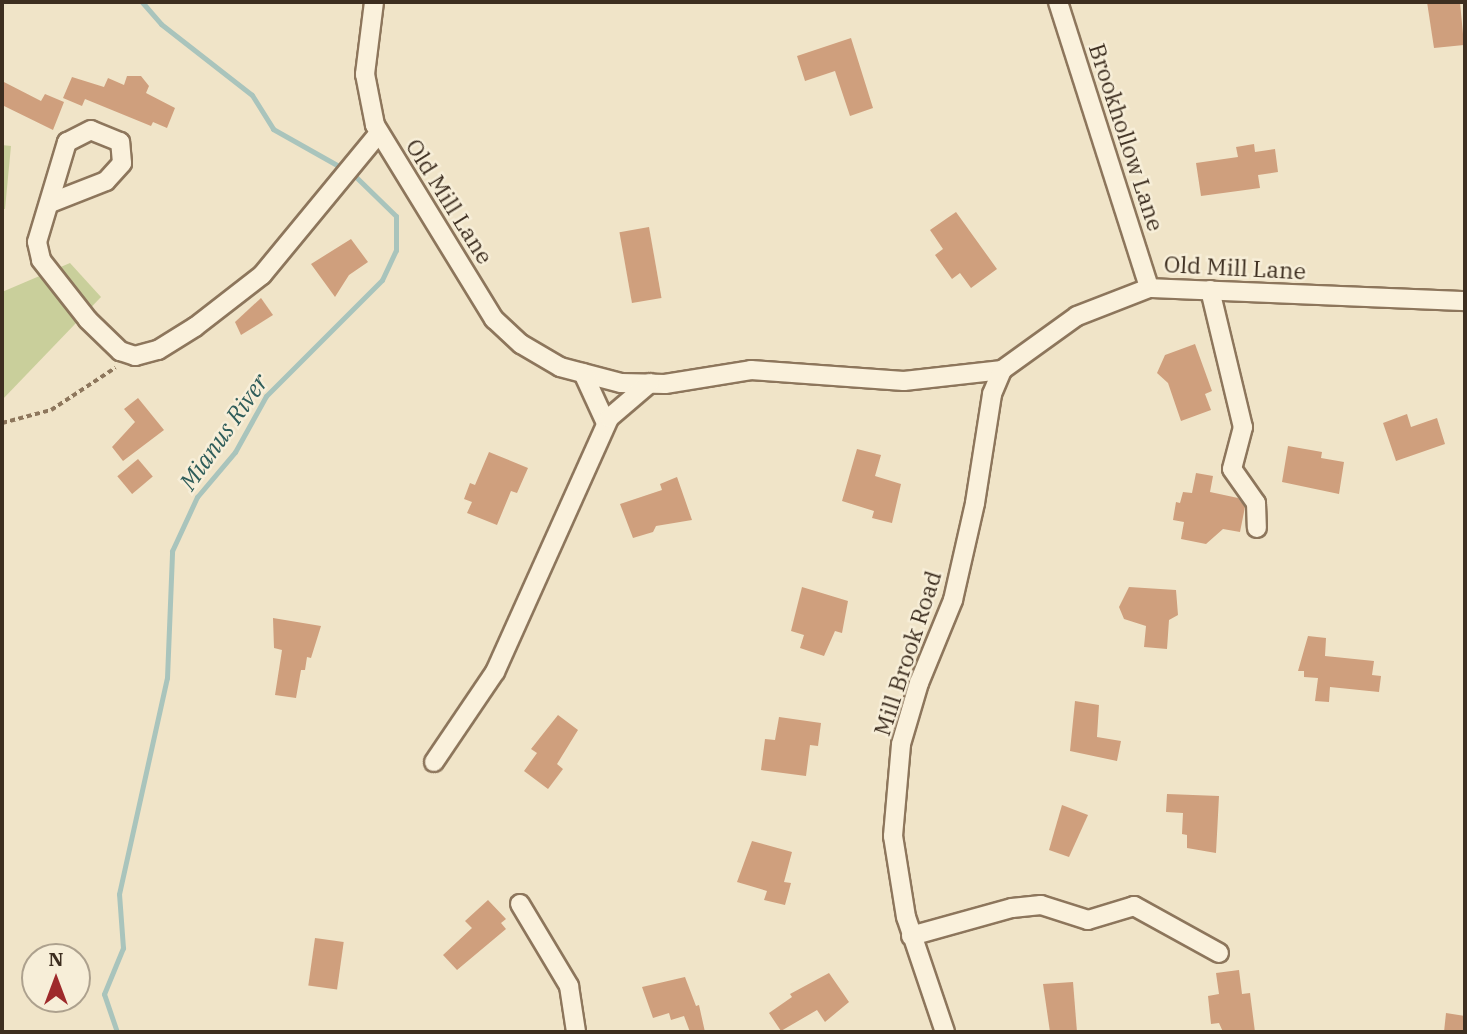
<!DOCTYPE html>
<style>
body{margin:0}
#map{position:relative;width:1467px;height:1034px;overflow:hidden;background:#f0e4c8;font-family:"IBM Plex Serif",serif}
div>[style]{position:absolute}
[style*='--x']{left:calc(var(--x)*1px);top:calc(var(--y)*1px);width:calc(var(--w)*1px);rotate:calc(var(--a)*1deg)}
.green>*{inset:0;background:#c9cf9b}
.stream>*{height:5px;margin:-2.5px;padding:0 2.5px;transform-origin:2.5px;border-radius:2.5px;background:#a9c4bc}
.building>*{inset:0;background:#cf9f7d;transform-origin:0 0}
.path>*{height:3.5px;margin-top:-1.75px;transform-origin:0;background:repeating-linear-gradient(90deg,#8d765c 0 5px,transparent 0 8.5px)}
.roads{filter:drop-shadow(2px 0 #8d765c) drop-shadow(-2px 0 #8d765c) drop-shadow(0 2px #8d765c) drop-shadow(0 -2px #8d765c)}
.minor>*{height:18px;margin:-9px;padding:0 9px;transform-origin:9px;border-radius:9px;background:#faf1dc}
span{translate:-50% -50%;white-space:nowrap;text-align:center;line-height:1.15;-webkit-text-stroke:5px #f7eed8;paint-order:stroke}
.street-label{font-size:23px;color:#3d2e20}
.water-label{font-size:24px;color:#2f5d5a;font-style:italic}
.frame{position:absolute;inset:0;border:4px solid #3d2e20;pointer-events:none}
.north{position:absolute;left:21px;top:943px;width:70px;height:70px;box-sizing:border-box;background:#f7eed8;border:2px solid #ada18e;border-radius:50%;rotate:0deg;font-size:19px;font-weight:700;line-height:28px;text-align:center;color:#3d2e20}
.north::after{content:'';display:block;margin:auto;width:24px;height:32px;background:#9e2a2b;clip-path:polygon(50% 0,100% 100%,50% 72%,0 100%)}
</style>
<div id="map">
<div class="green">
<div style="clip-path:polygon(2px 145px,11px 146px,5px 209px,2px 209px)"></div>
<div style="clip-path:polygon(70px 263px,101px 297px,2px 400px,2px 292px)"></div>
</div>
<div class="stream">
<div style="--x:142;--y:2;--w:29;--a:49"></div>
<div style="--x:161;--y:24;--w:115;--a:38"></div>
<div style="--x:252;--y:95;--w:40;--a:58"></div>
<div style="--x:273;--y:129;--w:81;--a:29.4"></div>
<div style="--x:117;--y:1032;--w:40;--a:-108.9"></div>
<div style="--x:104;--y:994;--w:50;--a:-67.6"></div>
<div style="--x:123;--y:948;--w:54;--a:-94.2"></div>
<div style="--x:119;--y:894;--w:221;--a:-77.5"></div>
<div style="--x:167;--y:678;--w:127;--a:-87.7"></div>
<div style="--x:172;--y:551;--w:60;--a:-65.2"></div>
<div style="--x:197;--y:497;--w:59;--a:-49.8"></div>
<div style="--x:235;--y:452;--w:64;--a:-61"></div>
<div style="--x:266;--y:396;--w:164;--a:-45"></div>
<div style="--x:382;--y:280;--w:33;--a:-65"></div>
<div style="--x:396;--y:250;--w:34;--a:-90"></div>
<div style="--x:396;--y:216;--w:62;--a:-135.7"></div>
</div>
<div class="building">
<div style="clip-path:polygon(1427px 2px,1460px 2px,1464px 45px,1434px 48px)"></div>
<div style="clip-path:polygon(851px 38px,873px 108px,850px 116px,835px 71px,805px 81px,797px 56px)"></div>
<div style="clip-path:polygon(127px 76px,141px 76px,149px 86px,146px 93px,175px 108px,167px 128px,153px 122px,151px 126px,85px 99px,82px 106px,63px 98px,72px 77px,104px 87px,108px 78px,124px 85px)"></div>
<div style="clip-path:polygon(2px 81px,41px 101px,45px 94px,64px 102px,53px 130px,2px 105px)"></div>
<div style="clip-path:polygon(1254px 144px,1255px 152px,1275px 149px,1278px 172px,1258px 175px,1260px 188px,1201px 196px,1196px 163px,1238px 157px,1236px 147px)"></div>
<div style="clip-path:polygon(956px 212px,997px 269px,971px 288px,960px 273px,952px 279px,935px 255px,943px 249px,930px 230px)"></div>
<div style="left:649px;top:227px;width:72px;height:30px;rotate:80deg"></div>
<div style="clip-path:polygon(351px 239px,368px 262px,349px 275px,335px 297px,311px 264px)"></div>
<div style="clip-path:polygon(261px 298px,273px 315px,241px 335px,235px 322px)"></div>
<div style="clip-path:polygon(1195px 344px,1212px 391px,1205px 394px,1211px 410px,1181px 421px,1168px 383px,1157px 373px,1165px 355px)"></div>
<div style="clip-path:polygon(138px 398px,164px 430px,123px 461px,112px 447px,135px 422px,124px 409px)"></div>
<div style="clip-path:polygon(1407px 414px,1411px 427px,1437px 418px,1445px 444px,1396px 461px,1383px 423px)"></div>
<div style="clip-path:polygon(1288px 446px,1322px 452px,1321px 458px,1344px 462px,1339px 494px,1282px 482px)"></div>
<div style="clip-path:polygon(857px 449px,881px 455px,875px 476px,901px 484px,892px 523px,872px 518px,874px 511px,842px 501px)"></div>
<div style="clip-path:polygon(489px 452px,528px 468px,517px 493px,511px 491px,497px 525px,467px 513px,472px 502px,464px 499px,470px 483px,475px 485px)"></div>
<div style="left:138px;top:459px;width:23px;height:27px;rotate:50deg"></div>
<div style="clip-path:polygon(1196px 473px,1213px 476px,1210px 492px,1238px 498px,1245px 507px,1240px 532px,1223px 529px,1206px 544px,1181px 539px,1184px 522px,1173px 520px,1176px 502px,1180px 503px,1183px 492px,1192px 493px)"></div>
<div style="clip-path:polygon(677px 477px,692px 520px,656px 526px,653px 532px,633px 538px,620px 504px,662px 490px,660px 484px)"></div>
<div style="clip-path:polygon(802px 587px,848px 601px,842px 633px,835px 631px,824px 656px,800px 648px,804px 635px,791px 631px)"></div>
<div style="clip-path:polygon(1129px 587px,1176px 590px,1178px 615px,1169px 620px,1167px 649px,1144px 647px,1146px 626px,1124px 619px,1119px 607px)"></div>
<div style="clip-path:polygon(273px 618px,321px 626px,311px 658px,307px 657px,305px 670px,301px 670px,296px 698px,275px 695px,282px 650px,274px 648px)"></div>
<div style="clip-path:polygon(1308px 636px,1326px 638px,1325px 656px,1374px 661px,1372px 675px,1381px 676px,1379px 692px,1330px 687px,1329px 702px,1315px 701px,1318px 678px,1304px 677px,1304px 671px,1298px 671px)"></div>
<div style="clip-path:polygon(1075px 701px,1099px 705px,1097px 737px,1121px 741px,1117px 761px,1070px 751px)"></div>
<div style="clip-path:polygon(558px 715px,578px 730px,557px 764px,563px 769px,548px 789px,524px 771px,537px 753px,531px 749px)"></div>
<div style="clip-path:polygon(779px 717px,821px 723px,818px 746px,810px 745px,806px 776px,761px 770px,765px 739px,775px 740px)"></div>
<div style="clip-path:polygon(1167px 794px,1219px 796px,1216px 853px,1187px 848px,1187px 835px,1182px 834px,1183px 813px,1166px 812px)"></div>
<div style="clip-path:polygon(1062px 805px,1088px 815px,1069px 857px,1049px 850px)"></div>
<div style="clip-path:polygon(752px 841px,792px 852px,784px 882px,791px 883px,785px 905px,764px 900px,767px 891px,737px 882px)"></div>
<div style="clip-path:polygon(488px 900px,506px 919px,501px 923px,506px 929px,457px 970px,443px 955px,472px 928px,465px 921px)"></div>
<div style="left:315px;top:938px;width:29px;height:48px;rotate:8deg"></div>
<div style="clip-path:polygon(1239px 970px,1242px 994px,1250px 993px,1255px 1032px,1223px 1032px,1219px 1023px,1211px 1024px,1208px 996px,1219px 994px,1216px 973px)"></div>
<div style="clip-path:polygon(829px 973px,849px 1002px,825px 1022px,817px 1010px,781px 1031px,769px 1013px,792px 997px,790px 994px)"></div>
<div style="clip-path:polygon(685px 977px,696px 1006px,699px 1005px,705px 1032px,690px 1032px,684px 1016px,671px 1020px,669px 1013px,653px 1018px,642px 987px)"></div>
<div style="clip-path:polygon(1073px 982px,1077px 1032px,1050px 1032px,1043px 984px)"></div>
<div style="clip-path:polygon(1446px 1013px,1465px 1016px,1465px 1032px,1444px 1032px)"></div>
</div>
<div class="path">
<div style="--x:2;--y:423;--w:51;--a:-14.9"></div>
<div style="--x:51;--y:410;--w:77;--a:-33.3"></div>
</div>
<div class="roads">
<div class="minor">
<div style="--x:374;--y:2;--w:73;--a:97.1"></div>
<div style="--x:365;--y:74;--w:52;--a:78.9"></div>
<div style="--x:375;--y:125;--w:228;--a:58.5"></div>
<div style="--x:494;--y:319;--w:37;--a:43"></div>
<div style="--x:521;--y:344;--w:45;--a:30.5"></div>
<div style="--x:560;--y:367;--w:63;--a:14.7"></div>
<div style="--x:621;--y:383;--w:44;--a:1.3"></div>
<div style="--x:665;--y:384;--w:87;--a:-9.2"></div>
<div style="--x:751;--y:370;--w:153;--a:4.1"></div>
<div style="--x:904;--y:381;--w:99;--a:-6.4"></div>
<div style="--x:1002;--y:370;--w:92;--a:-35.8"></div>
<div style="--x:1077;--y:316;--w:77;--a:-21.3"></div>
<div style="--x:1149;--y:288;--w:316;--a:2.4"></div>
<div style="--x:1058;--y:2;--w:300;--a:72.3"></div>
<div style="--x:50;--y:203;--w:60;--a:-21.4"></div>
<div style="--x:106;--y:181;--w:24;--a:-48"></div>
<div style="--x:122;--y:163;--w:21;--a:-95"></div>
<div style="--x:120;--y:142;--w:31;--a:-158"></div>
<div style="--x:91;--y:130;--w:27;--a:153"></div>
<div style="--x:67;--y:142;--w:104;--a:106.7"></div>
<div style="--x:37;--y:242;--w:18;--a:77"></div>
<div style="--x:41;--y:260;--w:76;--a:51.9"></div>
<div style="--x:88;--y:320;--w:45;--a:44.1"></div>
<div style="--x:120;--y:351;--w:16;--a:18"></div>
<div style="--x:135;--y:356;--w:24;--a:-15"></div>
<div style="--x:158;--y:350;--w:44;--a:-31.9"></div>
<div style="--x:195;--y:327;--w:85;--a:-37.8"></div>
<div style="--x:262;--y:275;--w:184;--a:-50.5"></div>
<div style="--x:1210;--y:290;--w:141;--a:76.5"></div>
<div style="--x:1243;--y:427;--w:43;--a:104.7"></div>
<div style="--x:1232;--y:469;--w:42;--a:54.8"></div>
<div style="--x:1256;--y:503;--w:25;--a:88"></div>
<div style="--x:583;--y:373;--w:55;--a:65.3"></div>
<div style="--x:434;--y:762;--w:109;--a:-55.9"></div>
<div style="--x:495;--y:672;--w:278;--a:-65.8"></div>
<div style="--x:609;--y:418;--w:54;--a:-40.5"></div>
<div style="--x:520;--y:904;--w:96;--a:59.1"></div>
<div style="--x:569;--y:986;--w:47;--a:81.3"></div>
<div style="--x:911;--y:936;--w:105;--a:-15.5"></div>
<div style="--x:1012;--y:908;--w:29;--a:-6"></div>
<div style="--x:1041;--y:905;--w:49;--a:17.7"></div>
<div style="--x:1088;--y:920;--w:48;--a:-16.9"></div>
<div style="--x:1134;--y:906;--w:97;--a:28.9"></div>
<div style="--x:945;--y:1032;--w:121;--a:-108.7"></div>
<div style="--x:906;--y:917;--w:82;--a:-99.1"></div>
<div style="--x:893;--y:836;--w:92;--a:-85"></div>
<div style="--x:901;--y:744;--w:64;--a:-73.6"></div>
<div style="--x:919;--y:683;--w:90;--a:-67.7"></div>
<div style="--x:953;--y:600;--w:99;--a:-77.2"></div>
<div style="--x:975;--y:503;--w:110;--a:-81.1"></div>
<div style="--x:992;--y:394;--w:26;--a:-67"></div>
</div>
</div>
<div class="street-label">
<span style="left:1127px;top:137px;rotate:72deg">Brookhollow Lane</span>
<span style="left:450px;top:201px;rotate:58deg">Old Mill Lane</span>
<span style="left:1235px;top:267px;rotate:3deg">Old Mill Lane</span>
<span style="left:907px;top:653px;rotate:-72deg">Mill Brook Road</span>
</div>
<div class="water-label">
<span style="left:224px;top:432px;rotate:-55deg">Mianus River</span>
</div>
<div class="frame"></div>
<div class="north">N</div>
</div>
